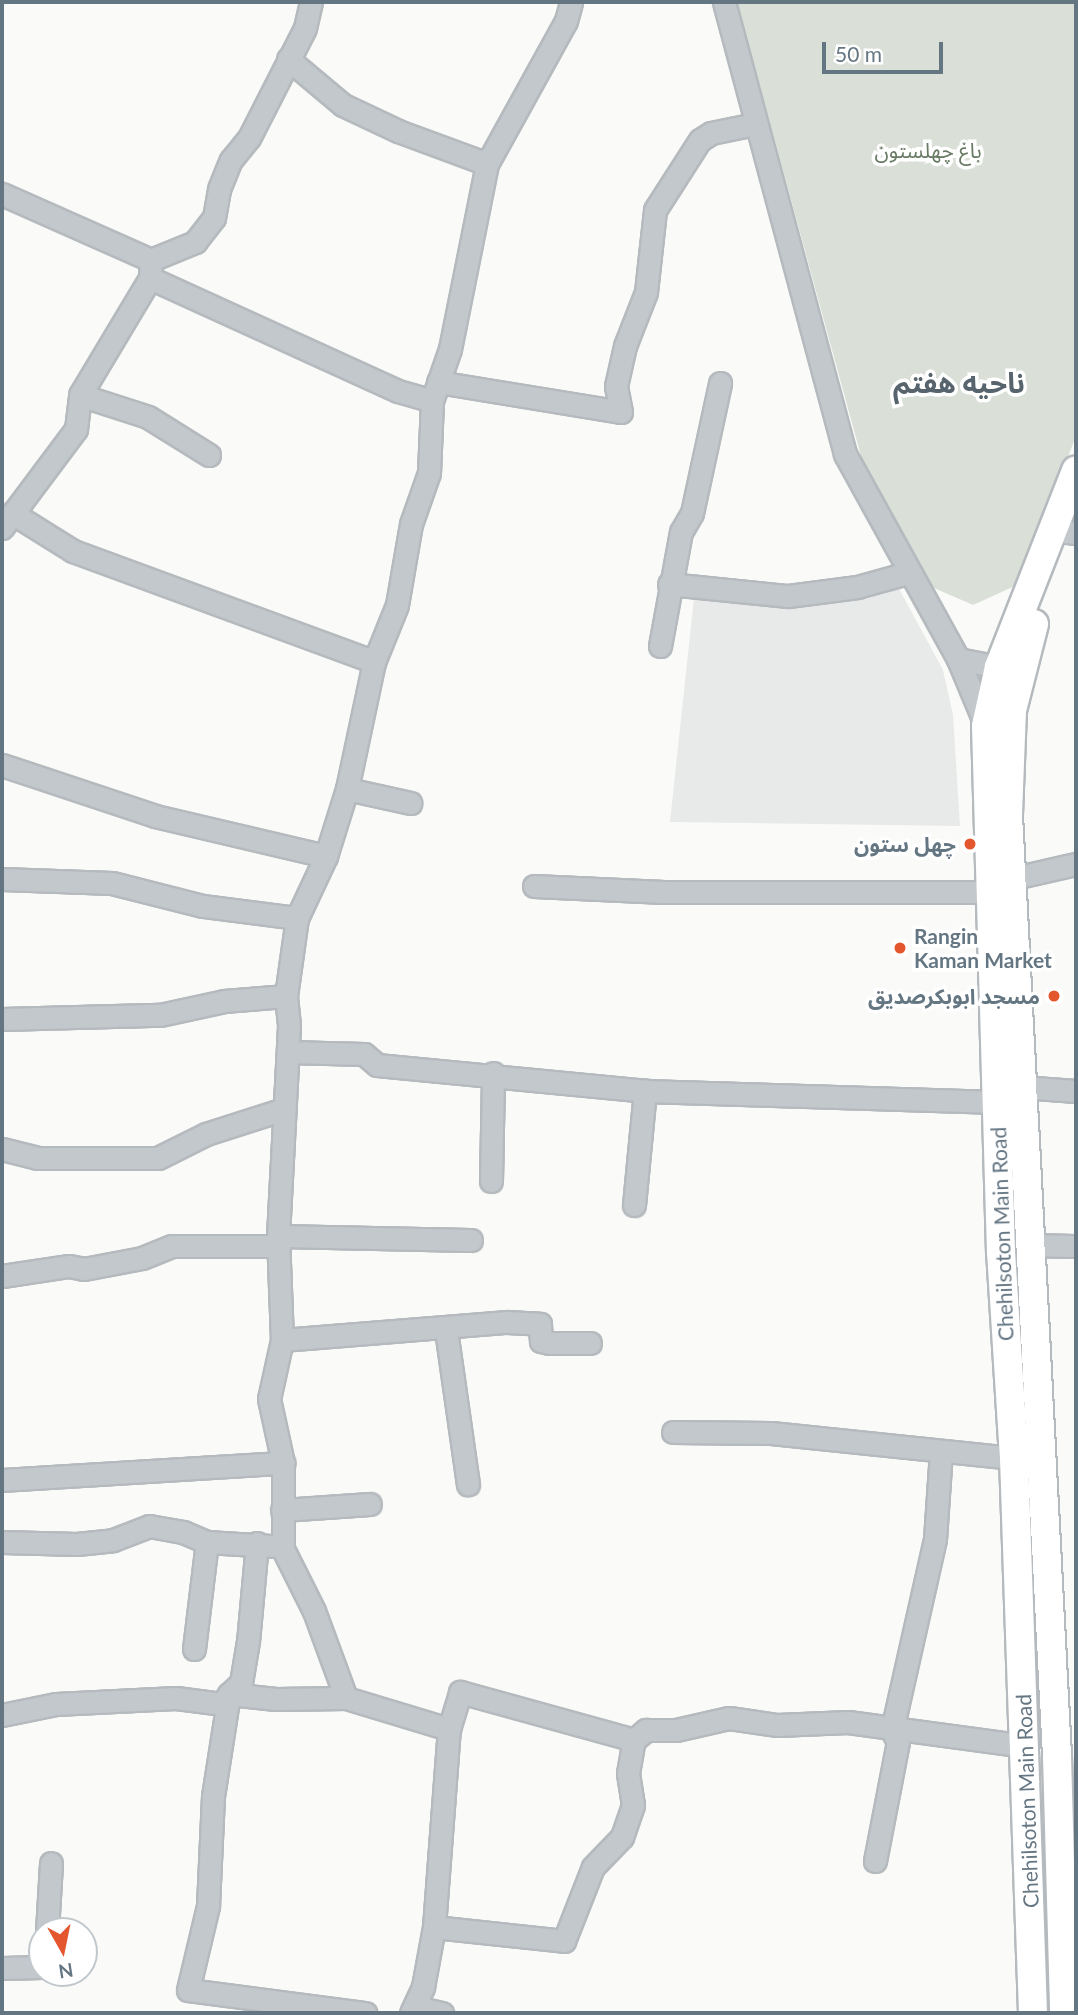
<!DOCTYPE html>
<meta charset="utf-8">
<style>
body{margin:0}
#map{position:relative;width:1078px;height:2015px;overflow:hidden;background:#fafaf8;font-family:Lato,"Noto Sans Arabic",sans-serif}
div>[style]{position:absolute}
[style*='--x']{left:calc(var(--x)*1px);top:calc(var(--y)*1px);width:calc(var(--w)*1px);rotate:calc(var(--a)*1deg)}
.built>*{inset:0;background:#e8e9e9}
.green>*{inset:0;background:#dadfd7}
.roads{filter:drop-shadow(2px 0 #b5babe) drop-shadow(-2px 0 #b5babe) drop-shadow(0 2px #b5babe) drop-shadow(0 -2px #b5babe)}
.minor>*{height:21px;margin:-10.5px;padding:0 10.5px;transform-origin:10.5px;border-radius:10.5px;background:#c3c8cc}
.major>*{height:28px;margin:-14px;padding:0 14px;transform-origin:14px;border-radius:14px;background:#fff}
.dots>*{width:19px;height:19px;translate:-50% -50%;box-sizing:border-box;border:4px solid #fff;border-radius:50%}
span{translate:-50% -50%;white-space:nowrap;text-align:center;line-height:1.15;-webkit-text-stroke:7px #fff;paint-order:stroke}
.park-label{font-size:21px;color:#687a64}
.poi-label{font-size:21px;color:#657683;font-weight:700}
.right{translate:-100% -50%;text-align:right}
.left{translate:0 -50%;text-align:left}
.street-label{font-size:21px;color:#657683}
.district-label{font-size:28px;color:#57646e;font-weight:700}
.frame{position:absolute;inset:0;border:4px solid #657683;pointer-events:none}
.north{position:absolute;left:28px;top:1917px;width:70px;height:70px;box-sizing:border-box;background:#fff;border:2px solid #c1c8cd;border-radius:50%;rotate:171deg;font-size:19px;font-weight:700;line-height:28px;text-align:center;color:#657683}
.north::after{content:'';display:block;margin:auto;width:24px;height:32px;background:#e4572e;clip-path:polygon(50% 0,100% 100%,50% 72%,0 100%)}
.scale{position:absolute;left:822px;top:42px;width:121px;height:32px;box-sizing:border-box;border:4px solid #657683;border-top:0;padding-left:9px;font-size:21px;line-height:24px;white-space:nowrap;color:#657683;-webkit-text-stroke:5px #fff;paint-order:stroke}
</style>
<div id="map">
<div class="built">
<div style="clip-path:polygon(897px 585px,943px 670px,953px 715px,960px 826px,670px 822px,694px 598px,785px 605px)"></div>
</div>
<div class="green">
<div style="clip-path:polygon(737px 2px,1076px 2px,1076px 436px,1019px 584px,973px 605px,918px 581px,870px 489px)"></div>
</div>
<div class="roads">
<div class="minor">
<div style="--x:724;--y:2;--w:468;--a:75"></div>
<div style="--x:845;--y:454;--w:234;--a:61.1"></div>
<div style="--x:958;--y:659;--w:73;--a:67.3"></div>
<div style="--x:288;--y:59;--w:72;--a:39.9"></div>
<div style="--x:343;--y:105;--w:61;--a:25.3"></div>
<div style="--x:398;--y:131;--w:95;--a:20.3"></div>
<div style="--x:2;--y:194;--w:163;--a:23.9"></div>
<div style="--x:150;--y:278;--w:273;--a:24.5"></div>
<div style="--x:398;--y:391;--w:35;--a:16"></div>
<div style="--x:438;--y:382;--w:185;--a:9.3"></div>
<div style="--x:621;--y:412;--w:26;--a:-101"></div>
<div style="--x:616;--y:386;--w:41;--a:-77.3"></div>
<div style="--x:625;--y:346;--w:58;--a:-68.7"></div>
<div style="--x:646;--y:292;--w:82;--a:-83.7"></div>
<div style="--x:655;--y:210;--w:83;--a:-57.3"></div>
<div style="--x:700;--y:140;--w:13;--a:-32"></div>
<div style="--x:711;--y:133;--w:45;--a:-11.6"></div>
<div style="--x:80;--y:395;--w:71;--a:17.9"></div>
<div style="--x:148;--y:417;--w:72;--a:31.9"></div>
<div style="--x:12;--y:513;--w:72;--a:31.9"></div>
<div style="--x:73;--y:551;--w:321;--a:20.2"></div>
<div style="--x:2;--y:528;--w:124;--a:-53.2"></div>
<div style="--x:76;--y:429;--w:34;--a:-83"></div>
<div style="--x:80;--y:395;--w:136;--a:-59.1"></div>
<div style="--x:150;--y:278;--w:18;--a:-87"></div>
<div style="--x:151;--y:260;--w:48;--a:-22.2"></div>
<div style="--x:195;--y:242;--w:31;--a:-52"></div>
<div style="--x:214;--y:218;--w:29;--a:-80"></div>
<div style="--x:219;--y:189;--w:31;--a:-68"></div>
<div style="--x:231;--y:160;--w:28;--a:-51"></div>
<div style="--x:249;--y:138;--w:123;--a:-63"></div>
<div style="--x:305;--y:28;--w:27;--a:-77"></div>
<div style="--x:1054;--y:531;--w:22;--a:5"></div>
<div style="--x:669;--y:584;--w:120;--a:5.8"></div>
<div style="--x:788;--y:596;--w:70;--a:-7.4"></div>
<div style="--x:857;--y:587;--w:53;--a:-15.4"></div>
<div style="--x:660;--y:646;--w:116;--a:-79.6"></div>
<div style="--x:681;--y:532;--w:22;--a:-60"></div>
<div style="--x:692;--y:513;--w:133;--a:-77.8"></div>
<div style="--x:958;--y:659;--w:42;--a:11"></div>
<div style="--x:2;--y:765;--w:161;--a:18.4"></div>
<div style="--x:155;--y:816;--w:176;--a:13.2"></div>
<div style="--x:347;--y:789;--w:65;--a:12.5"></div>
<div style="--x:2;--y:879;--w:110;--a:2.1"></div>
<div style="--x:112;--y:883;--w:94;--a:14.2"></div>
<div style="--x:203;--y:906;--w:95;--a:7.3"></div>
<div style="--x:1010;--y:879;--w:68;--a:-12.8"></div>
<div style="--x:534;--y:886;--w:130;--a:2.6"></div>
<div style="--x:664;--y:892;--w:327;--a:0"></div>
<div style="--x:2;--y:1019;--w:158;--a:-1.5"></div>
<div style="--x:160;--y:1015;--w:66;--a:-12.3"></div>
<div style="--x:224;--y:1001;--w:62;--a:-4.6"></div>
<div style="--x:288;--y:1052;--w:76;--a:1.5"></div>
<div style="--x:364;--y:1054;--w:17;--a:40"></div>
<div style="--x:377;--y:1065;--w:269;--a:5.5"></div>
<div style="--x:645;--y:1091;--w:352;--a:1.8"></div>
<div style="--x:1021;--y:1087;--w:55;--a:4.2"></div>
<div style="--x:2;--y:1149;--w:36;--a:14"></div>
<div style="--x:37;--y:1158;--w:121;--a:0"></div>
<div style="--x:158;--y:1158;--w:54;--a:-26.6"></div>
<div style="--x:206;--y:1134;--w:82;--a:-17.8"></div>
<div style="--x:491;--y:1181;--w:108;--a:-88.9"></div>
<div style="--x:634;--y:1205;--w:115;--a:-84.5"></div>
<div style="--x:278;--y:1236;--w:193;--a:1.2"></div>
<div style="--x:1029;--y:1245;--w:47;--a:1.2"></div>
<div style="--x:2;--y:1276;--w:68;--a:-8.5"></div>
<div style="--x:69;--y:1266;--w:15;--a:11"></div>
<div style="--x:84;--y:1269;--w:59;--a:-10.7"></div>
<div style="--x:142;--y:1258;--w:32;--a:-22"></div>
<div style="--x:172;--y:1246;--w:107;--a:0"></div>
<div style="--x:446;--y:1330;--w:156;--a:81.9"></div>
<div style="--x:282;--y:1340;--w:226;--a:-4.6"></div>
<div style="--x:507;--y:1322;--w:33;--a:3"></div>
<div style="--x:540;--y:1324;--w:17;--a:87"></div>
<div style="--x:541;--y:1341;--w:8;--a:14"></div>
<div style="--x:549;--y:1343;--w:41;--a:0"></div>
<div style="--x:673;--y:1432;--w:98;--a:0.6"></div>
<div style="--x:771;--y:1433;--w:244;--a:5.9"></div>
<div style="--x:2;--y:1480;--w:282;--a:-3.5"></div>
<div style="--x:282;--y:1510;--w:88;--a:-3.9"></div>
<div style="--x:2;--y:1542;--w:75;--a:1.5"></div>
<div style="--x:77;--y:1544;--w:36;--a:-6"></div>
<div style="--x:113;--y:1540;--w:39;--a:-21"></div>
<div style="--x:149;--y:1526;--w:35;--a:10"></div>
<div style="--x:183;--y:1532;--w:26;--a:23"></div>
<div style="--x:207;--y:1542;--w:64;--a:3.6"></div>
<div style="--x:257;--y:1543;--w:98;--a:95.2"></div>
<div style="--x:248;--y:1641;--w:43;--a:99.5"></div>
<div style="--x:241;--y:1683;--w:16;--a:137"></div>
<div style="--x:229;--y:1694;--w:103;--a:98.9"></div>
<div style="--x:213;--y:1796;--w:110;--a:92.6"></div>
<div style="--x:208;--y:1906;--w:86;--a:103.4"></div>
<div style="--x:188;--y:1990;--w:179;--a:7.4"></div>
<div style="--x:194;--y:1649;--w:108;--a:-83.1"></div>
<div style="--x:346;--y:1698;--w:93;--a:-110.2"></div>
<div style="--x:314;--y:1611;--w:69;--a:-116.6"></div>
<div style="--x:283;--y:1549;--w:86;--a:-90"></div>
<div style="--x:283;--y:1463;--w:66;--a:-102.3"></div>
<div style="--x:269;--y:1399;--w:60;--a:-77.6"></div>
<div style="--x:282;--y:1340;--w:104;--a:-92.2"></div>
<div style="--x:278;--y:1236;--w:211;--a:-87"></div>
<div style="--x:289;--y:1025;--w:29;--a:-96"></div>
<div style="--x:286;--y:996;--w:79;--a:-82"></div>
<div style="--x:297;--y:918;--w:68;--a:-64.9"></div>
<div style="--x:326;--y:856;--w:70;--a:-72.6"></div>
<div style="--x:347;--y:789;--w:130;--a:-78"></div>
<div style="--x:374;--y:662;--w:61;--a:-68"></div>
<div style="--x:397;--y:605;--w:82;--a:-80.2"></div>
<div style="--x:411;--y:524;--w:54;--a:-70.6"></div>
<div style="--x:429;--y:473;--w:72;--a:-87.6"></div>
<div style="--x:432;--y:401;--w:55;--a:-70.9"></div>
<div style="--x:450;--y:349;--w:189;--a:-78.7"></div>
<div style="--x:487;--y:164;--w:163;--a:-61.1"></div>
<div style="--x:566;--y:21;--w:20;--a:-75"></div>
<div style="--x:2;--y:1715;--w:55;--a:-11.5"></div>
<div style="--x:56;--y:1704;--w:120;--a:-2.9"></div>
<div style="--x:176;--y:1698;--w:46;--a:7.4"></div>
<div style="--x:222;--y:1704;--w:12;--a:-55"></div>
<div style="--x:229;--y:1694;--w:47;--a:6.1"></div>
<div style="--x:276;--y:1699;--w:70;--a:-0.8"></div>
<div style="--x:346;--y:1698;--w:108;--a:16.8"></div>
<div style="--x:875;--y:1861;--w:121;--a:-79.1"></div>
<div style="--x:898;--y:1742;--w:13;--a:-117"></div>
<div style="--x:892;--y:1730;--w:196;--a:-77.3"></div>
<div style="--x:935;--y:1539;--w:87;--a:-86.1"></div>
<div style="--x:434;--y:1927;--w:131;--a:6.1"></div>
<div style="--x:564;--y:1941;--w:79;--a:-68.6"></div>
<div style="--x:593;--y:1867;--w:42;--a:-46"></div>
<div style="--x:622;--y:1837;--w:34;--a:-71"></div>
<div style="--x:633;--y:1805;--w:32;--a:-99"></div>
<div style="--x:628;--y:1773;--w:34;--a:-80"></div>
<div style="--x:634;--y:1740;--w:16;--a:-40"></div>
<div style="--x:646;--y:1730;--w:30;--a:0"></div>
<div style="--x:676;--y:1730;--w:54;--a:-12.8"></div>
<div style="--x:729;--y:1718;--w:49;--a:8.3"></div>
<div style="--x:777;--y:1725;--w:71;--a:-2.4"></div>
<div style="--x:848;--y:1722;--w:179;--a:7.7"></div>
<div style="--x:47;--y:1931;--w:68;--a:-86.6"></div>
<div style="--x:2;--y:1968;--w:40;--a:-1.4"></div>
<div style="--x:415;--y:2007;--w:28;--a:13"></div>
<div style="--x:411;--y:2013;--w:29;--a:-65"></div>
<div style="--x:423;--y:1987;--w:61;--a:-79.6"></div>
<div style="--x:434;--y:1927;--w:199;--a:-85.7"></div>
<div style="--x:449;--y:1729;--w:39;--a:-73"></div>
<div style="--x:460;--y:1692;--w:180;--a:15.4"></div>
</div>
<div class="major">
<div style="--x:1034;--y:624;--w:89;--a:104.3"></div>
<div style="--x:1012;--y:710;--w:105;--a:92.2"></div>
<div style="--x:1008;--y:815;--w:942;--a:87.02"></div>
<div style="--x:1057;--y:1756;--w:257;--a:88.4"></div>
<div style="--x:1033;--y:2013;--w:555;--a:-91.96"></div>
<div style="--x:1014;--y:1458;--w:205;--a:-93.6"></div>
<div style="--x:1001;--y:1253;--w:527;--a:-91.63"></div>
<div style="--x:986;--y:726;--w:60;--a:-77.6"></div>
<div style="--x:999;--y:667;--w:211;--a:-68.6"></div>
</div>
</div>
<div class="dots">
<div style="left:970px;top:844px;background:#e4572e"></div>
<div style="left:900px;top:948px;background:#e4572e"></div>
<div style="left:1054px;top:996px;background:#e4572e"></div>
</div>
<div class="park-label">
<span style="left:928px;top:150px">باغ چهلستون</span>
</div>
<div class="poi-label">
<span class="right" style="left:956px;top:844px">چهل ستون</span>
<span class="left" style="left:914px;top:948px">Rangin<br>Kaman Market</span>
<span class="right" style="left:1040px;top:996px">مسجد ابوبکرصدیق</span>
</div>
<div class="street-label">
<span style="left:1002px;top:1234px;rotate:-92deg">Chehilsoton Main Road</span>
<span style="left:1027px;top:1801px;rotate:-92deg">Chehilsoton Main Road</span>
</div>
<div class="district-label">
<span style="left:959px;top:382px">ناحیه هفتم</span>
</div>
<div class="frame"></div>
<div class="north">N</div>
<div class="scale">50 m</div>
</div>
